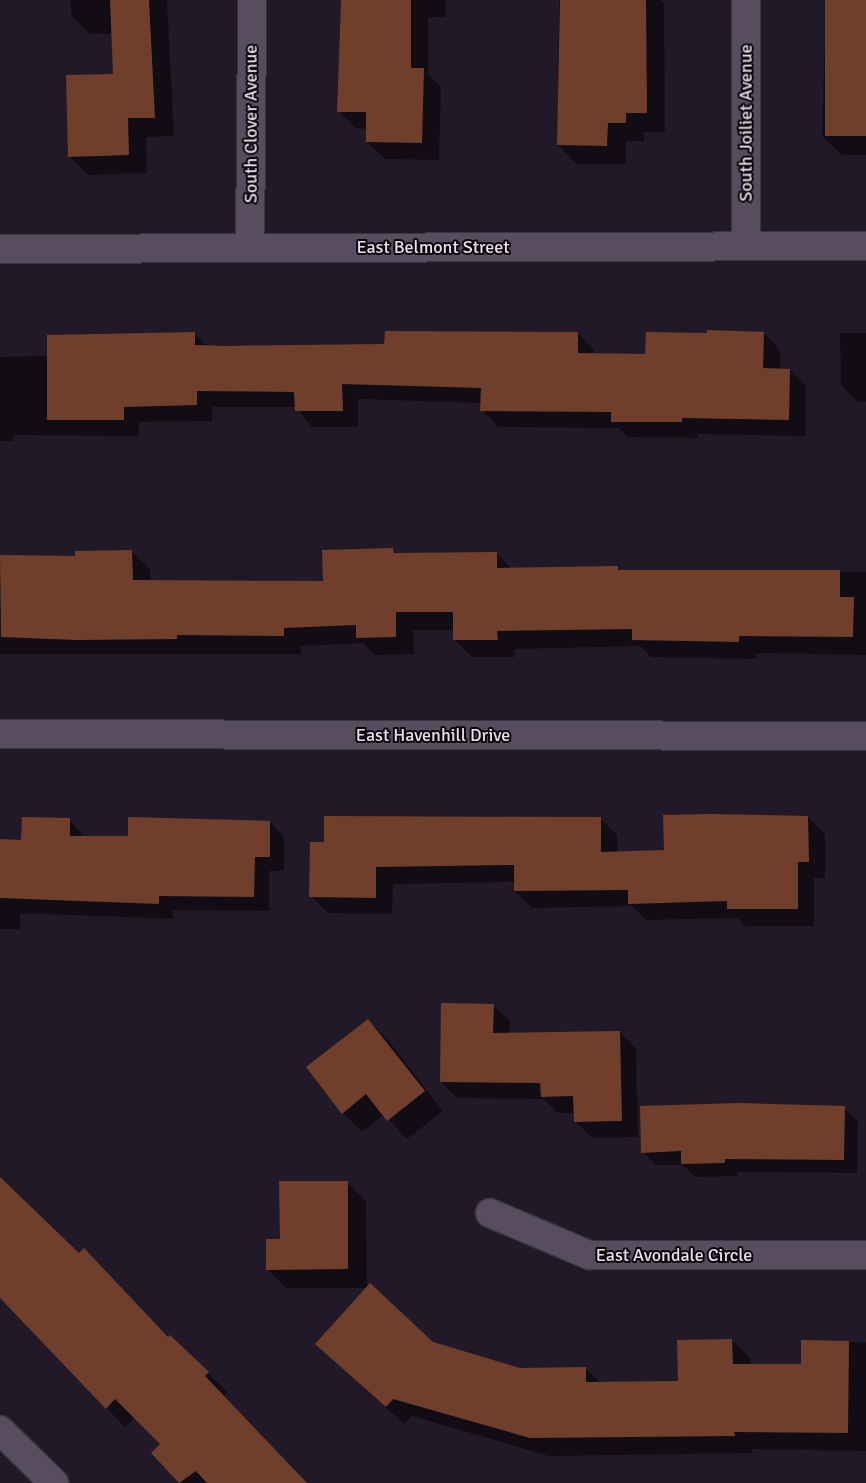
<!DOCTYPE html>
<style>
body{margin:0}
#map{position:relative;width:866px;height:1483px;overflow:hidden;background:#221928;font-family:Signika,sans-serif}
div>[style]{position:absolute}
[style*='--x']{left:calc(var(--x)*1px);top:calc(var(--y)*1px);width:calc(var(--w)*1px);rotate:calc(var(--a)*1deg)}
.shadow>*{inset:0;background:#0007}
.building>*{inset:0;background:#703f2c;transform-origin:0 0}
.roads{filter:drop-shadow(1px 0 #3c3440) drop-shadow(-1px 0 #3c3440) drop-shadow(0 1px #3c3440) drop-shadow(0 -1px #3c3440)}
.street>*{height:28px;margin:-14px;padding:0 14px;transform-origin:14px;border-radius:14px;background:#584d5f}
span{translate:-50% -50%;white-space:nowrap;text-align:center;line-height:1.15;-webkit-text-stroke:4px #09060c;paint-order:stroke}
.street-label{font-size:18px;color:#e7e0eb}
</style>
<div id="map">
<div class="shadow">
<div style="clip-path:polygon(71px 0,167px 0,174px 136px,146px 137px,147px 173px,88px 175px,69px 156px,114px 75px,112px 34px,90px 34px,71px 15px)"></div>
<div style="clip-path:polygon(341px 0,446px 0,445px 17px,428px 17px,428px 74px,441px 87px,439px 160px,385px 159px,367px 142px,367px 129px,356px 128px,338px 111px)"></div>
<div style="clip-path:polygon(559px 0,661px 0,664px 3px,665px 132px,644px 132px,644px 141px,626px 141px,626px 164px,577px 164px,558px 145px)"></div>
<div style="clip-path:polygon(826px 0,866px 0,866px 155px,842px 155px,822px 136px)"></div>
<div style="clip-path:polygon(194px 333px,208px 347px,386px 345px,578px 333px,594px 350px,594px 355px,647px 356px,764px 333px,780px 350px,780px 370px,790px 370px,806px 386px,805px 436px,698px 434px,698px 438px,628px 437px,619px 428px,498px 427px,482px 410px,482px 403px,358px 399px,358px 427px,312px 427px,296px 407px,212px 407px,212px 421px,139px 422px,139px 436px,13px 435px,13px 441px,0 441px,0 357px,49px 356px)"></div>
<div style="clip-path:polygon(840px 333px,866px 333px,866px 402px,858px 402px,841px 386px)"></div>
<div style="clip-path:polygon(393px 549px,398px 554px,496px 553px,512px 569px,617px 567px,621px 571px,866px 572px,866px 655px,756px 653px,756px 659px,651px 657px,640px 646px,515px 649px,515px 657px,472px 657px,454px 639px,454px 630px,413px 630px,414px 654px,375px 655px,363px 643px,301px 646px,301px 654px,0 654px,0 557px,76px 557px,132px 552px,150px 569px,150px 581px,324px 582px)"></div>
<div style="clip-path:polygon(501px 816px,504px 820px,600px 818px,617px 835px,618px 853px,665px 851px,808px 817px,825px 834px,825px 878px,814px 878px,814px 926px,745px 926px,737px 918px,646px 920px,632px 906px,532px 908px,515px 891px,515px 882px,393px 884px,392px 914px,328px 913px,311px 896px,325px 843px,326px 817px)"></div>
<div style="clip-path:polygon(70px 820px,85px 838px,130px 838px,270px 822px,284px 837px,284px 871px,269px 871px,269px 911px,173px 910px,173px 919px,20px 913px,20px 929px,0 929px,0 841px,22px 841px)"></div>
<div style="clip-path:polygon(493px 1005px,510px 1021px,509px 1034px,619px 1032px,636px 1048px,638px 1137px,592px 1138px,575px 1121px,575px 1113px,558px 1113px,544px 1099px,457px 1098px,441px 1082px)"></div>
<div style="clip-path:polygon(368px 1020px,387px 1039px,443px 1111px,407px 1139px,384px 1114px,362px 1132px,343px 1113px)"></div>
<div style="clip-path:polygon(844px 1108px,858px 1121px,857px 1173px,738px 1172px,738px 1176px,695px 1177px,683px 1165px,656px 1165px,643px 1152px)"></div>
<div style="clip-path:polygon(0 1179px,208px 1373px,227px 1392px,223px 1396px,307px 1483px,181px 1483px,152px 1453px,162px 1444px,135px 1417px,125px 1427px,0 1298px)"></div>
<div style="clip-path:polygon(347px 1182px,366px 1201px,367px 1288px,286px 1288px,267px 1269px,281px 1240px)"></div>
<div style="clip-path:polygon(732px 1340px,750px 1358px,750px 1365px,802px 1365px,802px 1341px,866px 1342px,866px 1451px,752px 1449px,752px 1453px,549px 1456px,412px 1416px,404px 1424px,316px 1344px,432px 1343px,520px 1369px,585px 1368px,601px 1383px,679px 1382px)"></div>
</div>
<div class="building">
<div style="clip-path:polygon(110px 0,149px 0,155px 118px,128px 118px,129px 155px,68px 157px,66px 75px,113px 74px)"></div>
<div style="clip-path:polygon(341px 0,411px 0,411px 68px,424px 68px,422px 143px,366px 142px,366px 112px,337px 112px)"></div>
<div style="clip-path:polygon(560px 0,646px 0,647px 113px,626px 113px,626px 123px,608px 123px,607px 146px,557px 145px)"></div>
<div style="left:825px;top:0;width:41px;height:136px"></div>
<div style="clip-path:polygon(707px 330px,764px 332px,763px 368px,790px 369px,789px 420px,682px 418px,682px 422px,611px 422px,611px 412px,480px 411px,481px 388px,342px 384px,343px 411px,295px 411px,294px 392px,197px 391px,197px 405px,124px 407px,124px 420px,47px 420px,47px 335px,195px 332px,195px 345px,223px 346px,384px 344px,385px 331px,578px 332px,578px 353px,645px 354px,646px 332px,707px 333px)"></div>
<div style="clip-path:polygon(393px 548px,394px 553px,497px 552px,497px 568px,618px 566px,618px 570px,840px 570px,840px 597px,854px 597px,853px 637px,739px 636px,739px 642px,632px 640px,632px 629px,497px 631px,498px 640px,453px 640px,453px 612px,396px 612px,396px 637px,356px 638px,356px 625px,284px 628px,284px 636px,177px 635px,177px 639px,76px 640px,1px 637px,0 555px,75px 556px,75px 551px,132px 550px,133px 580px,323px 581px,322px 550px)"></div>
<div style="clip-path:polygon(711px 814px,808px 816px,809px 862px,798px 862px,798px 909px,727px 909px,727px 901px,628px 904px,628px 890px,514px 891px,514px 865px,376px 867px,376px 898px,309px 897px,310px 842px,324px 842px,324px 816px,601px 817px,601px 852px,664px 850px,663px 815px)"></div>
<div style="clip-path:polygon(22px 817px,70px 818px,70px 836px,128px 836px,128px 817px,270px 821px,270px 857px,255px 857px,254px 897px,159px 896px,159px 904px,0 898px,0 839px,21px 840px)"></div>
<div style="clip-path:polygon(441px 1003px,494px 1004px,493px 1033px,620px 1031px,622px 1121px,574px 1122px,573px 1096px,541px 1097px,540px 1083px,440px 1082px)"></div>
<div style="clip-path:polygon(368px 1019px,425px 1091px,387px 1121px,366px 1094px,342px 1114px,306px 1067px)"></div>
<div style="clip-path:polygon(739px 1103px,845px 1106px,844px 1160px,725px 1159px,725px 1163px,681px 1164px,681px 1151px,641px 1153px,640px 1106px)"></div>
<div style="clip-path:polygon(0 1177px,79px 1253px,84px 1248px,168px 1337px,170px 1335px,209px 1372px,205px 1376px,307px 1483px,207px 1483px,196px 1471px,179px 1483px,151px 1453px,160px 1444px,115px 1399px,106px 1409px,0 1298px)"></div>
<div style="clip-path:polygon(279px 1181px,348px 1181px,348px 1269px,266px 1270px,266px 1239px,280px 1239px)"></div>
<div style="clip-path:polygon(370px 1283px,433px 1342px,520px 1368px,586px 1367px,586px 1382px,678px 1381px,677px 1340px,732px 1339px,733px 1364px,801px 1364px,801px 1340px,849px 1341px,848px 1433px,734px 1432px,735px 1436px,530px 1438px,393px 1399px,386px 1407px,315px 1344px)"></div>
</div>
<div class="roads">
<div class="street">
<div style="--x:746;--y:0;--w:246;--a:90"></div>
<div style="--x:250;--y:248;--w:248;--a:-89.5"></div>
<div style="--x:0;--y:249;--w:866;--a:-0.2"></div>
<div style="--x:0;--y:734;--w:866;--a:0.13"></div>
<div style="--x:490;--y:1213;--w:108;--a:23"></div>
<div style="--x:589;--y:1255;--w:277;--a:0"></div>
<div style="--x:0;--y:1430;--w:76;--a:44.5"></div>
</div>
</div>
<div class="street-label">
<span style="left:746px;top:123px;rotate:-90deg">South Joiliet Avenue</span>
<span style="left:251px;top:124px;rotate:-90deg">South Clover Avenue</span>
<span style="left:433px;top:247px">East Belmont Street</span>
<span style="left:433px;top:735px">East Havenhill Drive</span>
<span style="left:674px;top:1255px">East Avondale Circle</span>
</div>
</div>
